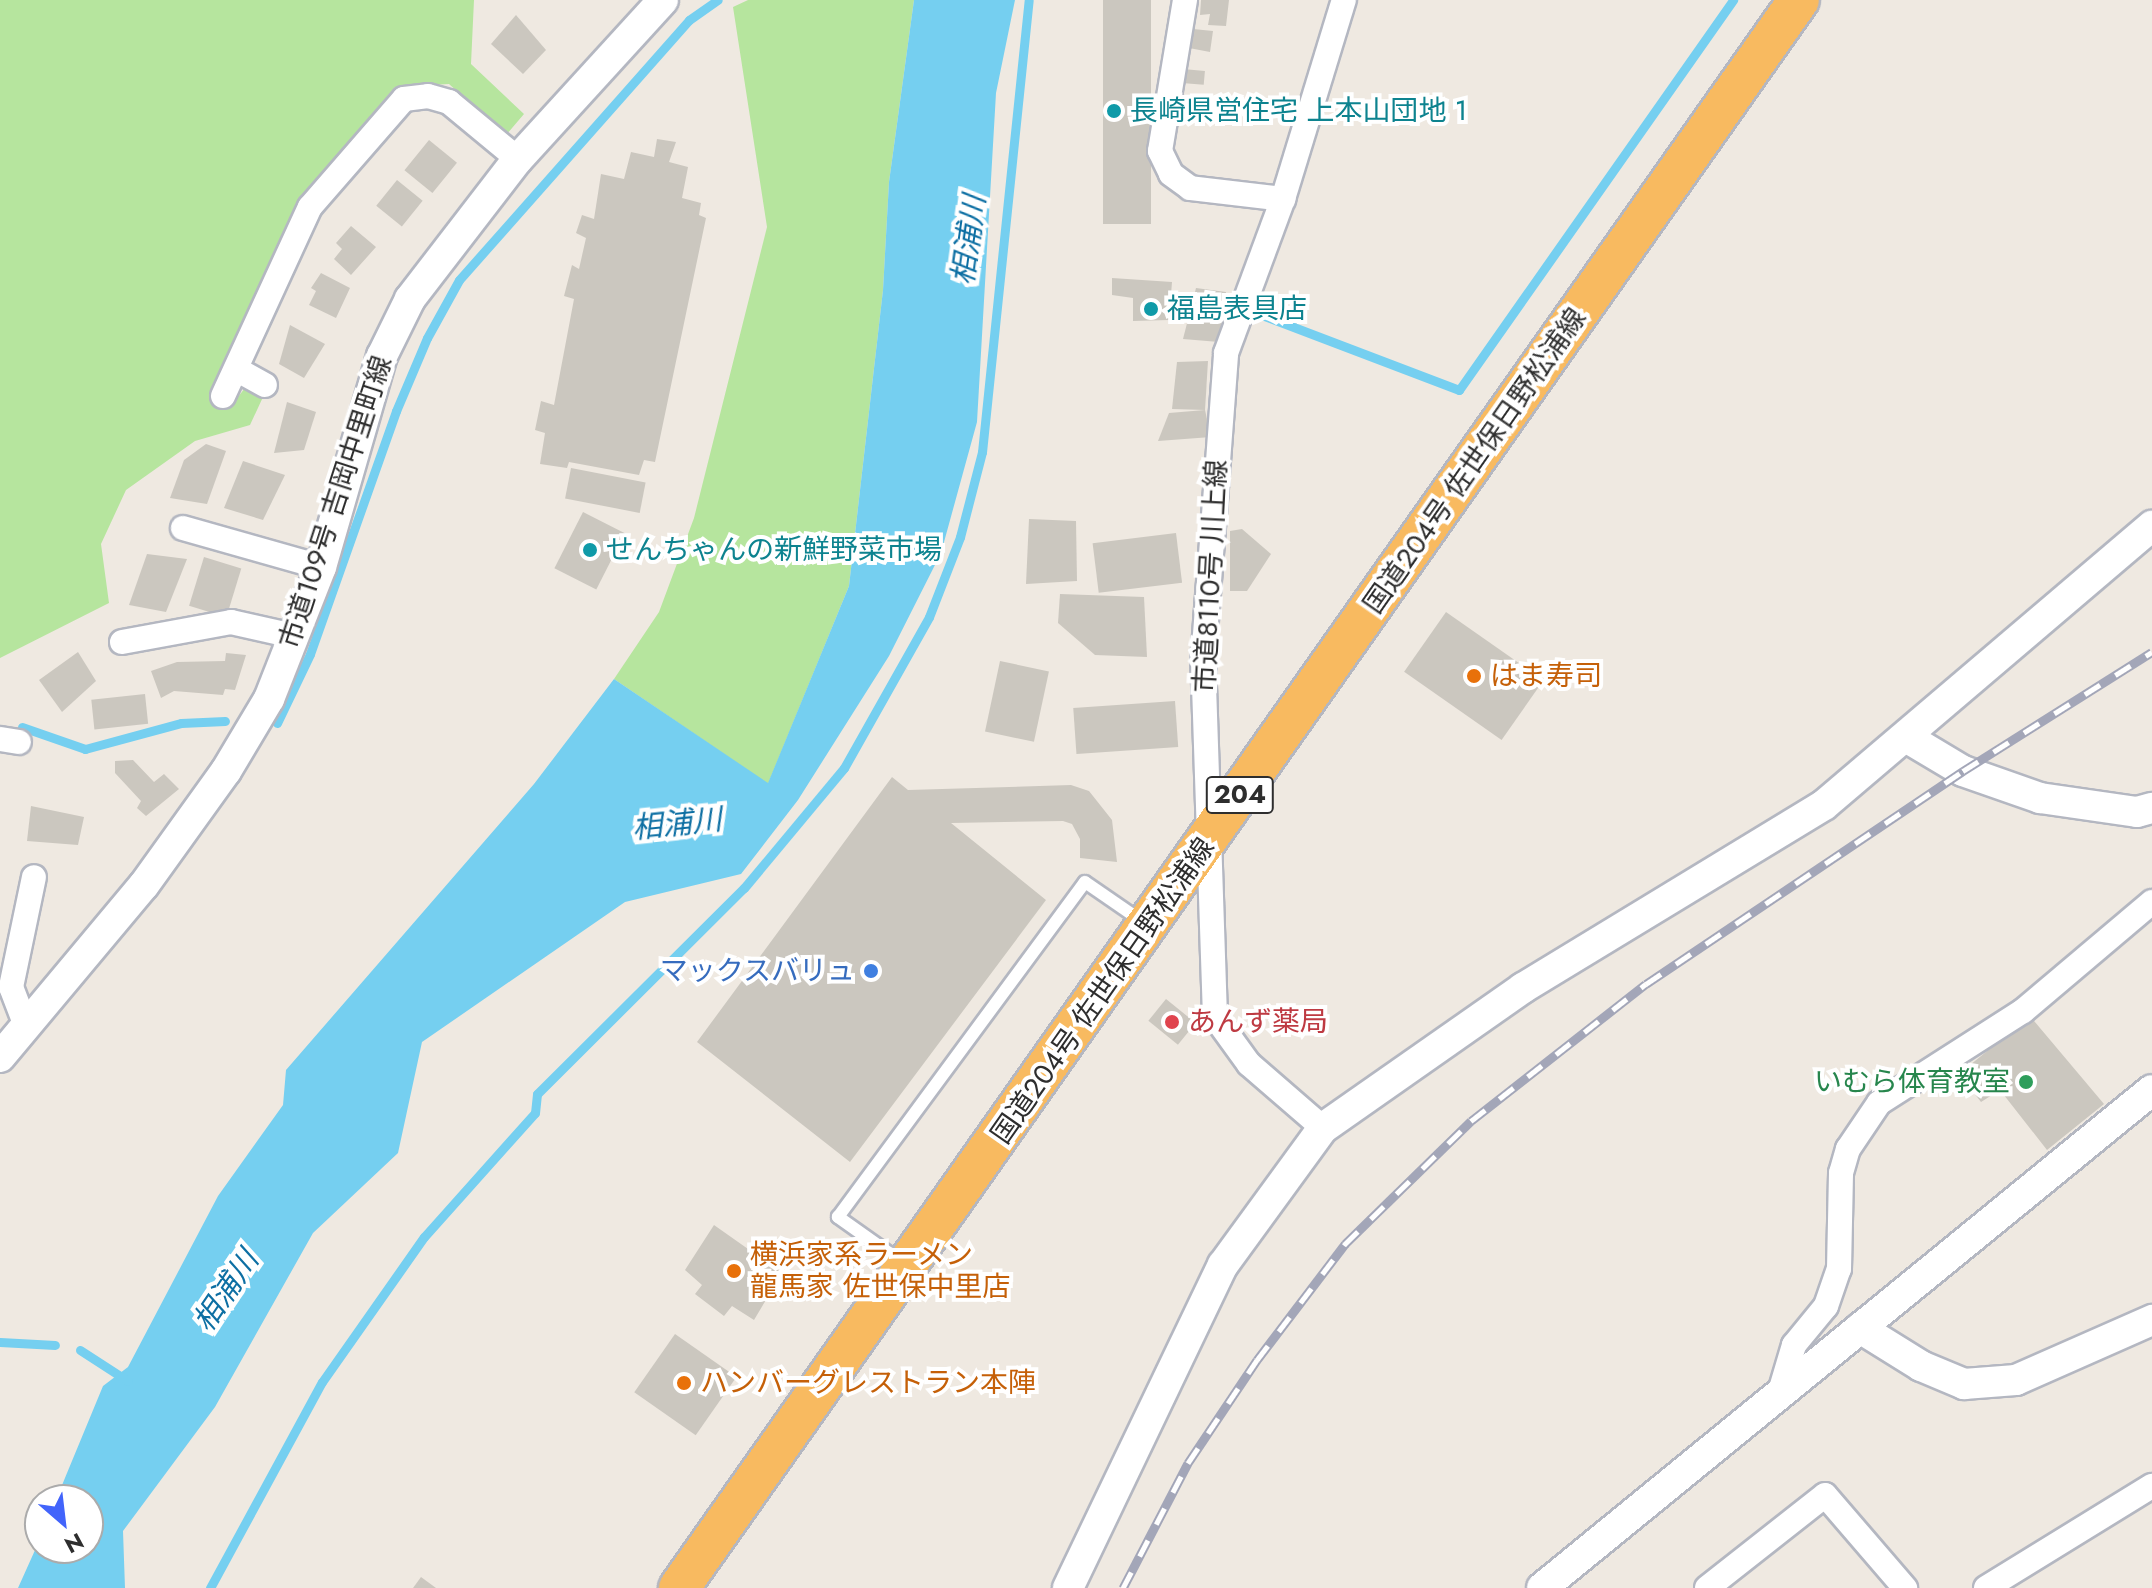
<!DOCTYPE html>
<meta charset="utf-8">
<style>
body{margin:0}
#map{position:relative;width:2152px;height:1588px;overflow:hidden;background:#efe9e1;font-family:Jost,"Noto Sans JP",sans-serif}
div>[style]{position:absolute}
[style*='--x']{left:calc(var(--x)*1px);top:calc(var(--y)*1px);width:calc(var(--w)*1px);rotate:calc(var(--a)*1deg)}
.green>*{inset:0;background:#b6e59e}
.water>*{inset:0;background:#75cff0}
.stream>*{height:9px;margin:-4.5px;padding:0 4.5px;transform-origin:4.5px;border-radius:4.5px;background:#75cff0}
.building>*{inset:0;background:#cbc7bf;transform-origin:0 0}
.roads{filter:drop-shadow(2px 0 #b4b7c1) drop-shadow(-2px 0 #b4b7c1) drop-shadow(0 2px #b4b7c1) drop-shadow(0 -2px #b4b7c1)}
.service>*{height:12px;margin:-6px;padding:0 6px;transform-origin:6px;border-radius:6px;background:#fff}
.minor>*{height:24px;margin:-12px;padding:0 12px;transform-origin:12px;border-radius:12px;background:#fff}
.tertiary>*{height:30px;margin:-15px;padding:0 15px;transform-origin:15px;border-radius:15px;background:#fff}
.trunk>*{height:40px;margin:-20px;padding:0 20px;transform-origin:20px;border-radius:20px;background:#f8ba60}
.rail>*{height:9px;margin-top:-4.5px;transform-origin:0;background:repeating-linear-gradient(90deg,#fff 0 18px,#a3a6b8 0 36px);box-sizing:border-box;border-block:2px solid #a3a6b8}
.dots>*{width:22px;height:22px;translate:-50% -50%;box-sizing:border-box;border:4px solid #fff;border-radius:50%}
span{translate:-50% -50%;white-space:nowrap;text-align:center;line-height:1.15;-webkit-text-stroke:8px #fff;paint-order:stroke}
.shield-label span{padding:2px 6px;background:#fff;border:2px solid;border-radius:6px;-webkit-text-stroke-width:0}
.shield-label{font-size:26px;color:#2e2e2e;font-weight:700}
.culture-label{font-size:28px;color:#0d838f}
.left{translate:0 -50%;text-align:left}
.street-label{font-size:28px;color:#2e2e2e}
.food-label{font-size:28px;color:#c56008}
.shop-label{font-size:28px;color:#366cbe}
.right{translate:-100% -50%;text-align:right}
.health-label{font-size:28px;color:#be3a42}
.leisure-label{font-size:28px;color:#27864d}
.water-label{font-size:30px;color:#0d6fa3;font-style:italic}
.north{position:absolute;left:24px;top:1484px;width:80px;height:80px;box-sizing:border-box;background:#fff;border:2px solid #ababab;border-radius:50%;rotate:152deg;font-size:22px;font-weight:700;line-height:32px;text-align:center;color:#2e2e2e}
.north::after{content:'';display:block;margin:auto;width:28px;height:36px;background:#4264fb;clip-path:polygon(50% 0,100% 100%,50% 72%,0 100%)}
</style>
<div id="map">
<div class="green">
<div style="clip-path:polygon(0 0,474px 0,471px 64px,524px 114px,506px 135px,449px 84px,395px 87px,302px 198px,223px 396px,234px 402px,245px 388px,263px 397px,250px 425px,195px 441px,126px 490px,101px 544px,109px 603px,0 658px)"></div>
<div style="clip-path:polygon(748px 0,914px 0,889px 182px,883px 290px,849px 586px,768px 784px,614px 679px,659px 612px,694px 518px,767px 227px,733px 7px)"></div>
</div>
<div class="water">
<div style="clip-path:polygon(914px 0,1015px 0,996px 93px,977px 422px,941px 553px,889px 656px,798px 800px,741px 874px,625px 902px,422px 1042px,398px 1153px,313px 1233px,215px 1407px,123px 1531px,125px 1588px,18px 1588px,40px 1539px,40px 1548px,88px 1548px,88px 1500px,56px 1500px,67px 1473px,103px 1386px,128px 1367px,218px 1196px,283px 1105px,286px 1070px,534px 784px,614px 679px,768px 783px,849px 586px,883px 290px,889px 182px)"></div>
</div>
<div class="stream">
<div style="--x:1246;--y:309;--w:228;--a:20.8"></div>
<div style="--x:1459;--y:390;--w:477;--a:-54.9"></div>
<div style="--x:277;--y:723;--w:76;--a:-64.4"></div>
<div style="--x:310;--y:654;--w:258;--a:-70.5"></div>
<div style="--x:396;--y:411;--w:79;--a:-67"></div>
<div style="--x:427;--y:338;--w:66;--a:-61.1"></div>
<div style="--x:459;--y:280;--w:347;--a:-48.5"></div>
<div style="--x:689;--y:20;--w:35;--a:-35"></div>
<div style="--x:22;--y:727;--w:67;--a:19.2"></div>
<div style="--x:85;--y:749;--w:99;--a:-15.2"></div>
<div style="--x:181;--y:723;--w:44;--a:-2.6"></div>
<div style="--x:0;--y:1342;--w:55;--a:3.1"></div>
<div style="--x:80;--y:1350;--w:57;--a:32.9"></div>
<div style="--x:210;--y:1588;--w:234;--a:-61.5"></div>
<div style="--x:322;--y:1382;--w:177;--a:-54.9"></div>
<div style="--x:424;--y:1237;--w:166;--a:-48.2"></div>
<div style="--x:535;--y:1113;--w:19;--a:-84"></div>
<div style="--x:537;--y:1094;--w:292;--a:-44.9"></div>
<div style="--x:744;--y:888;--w:156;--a:-50.2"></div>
<div style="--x:844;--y:768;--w:173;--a:-60.6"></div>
<div style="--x:929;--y:617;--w:86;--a:-68.8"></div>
<div style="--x:960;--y:537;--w:88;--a:-75.5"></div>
<div style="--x:982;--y:452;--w:454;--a:-84.1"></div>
</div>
<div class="building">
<div style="left:1103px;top:0;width:48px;height:224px"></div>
<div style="clip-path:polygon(1201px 0,1229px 0,1226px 26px,1208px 25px,1210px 14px,1200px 15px)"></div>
<div style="clip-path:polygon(516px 15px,546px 50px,523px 74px,491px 44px)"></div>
<div style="clip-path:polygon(1193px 29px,1213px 31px,1210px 52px,1189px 48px)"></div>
<div style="left:1183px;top:69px;width:22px;height:14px;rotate:5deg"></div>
<div style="clip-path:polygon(657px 139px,676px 142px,669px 162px,688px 167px,682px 198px,701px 203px,699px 215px,706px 218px,655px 462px,644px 460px,639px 475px,569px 462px,567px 468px,540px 464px,545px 433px,535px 430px,541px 401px,554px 405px,574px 299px,564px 296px,572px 265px,579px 269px,586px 238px,576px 233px,582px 215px,594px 219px,601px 174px,624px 179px,631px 152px,654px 157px)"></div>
<div style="left:429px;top:140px;width:36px;height:39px;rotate:39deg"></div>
<div style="left:397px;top:180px;width:33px;height:33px;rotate:39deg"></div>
<div style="clip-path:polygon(351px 226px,376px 247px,351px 275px,334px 259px,342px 249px,336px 243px)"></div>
<div style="clip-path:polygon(321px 273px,350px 288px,336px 318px,309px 305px,316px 291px,311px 288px)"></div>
<div style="clip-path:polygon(1112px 278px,1172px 282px,1169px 320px,1133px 321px,1133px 298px,1112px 295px)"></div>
<div style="clip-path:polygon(1196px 288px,1226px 292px,1219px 342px,1183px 339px)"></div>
<div style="clip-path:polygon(290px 325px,325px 344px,304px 378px,279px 364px)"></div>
<div style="clip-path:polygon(1208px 361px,1205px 410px,1172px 409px,1177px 362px)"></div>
<div style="clip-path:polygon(287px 402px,316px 412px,304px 450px,274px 453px)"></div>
<div style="clip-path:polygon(1205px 410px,1211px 437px,1158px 441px,1169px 413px)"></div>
<div style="clip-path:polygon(206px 444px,226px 451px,207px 504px,170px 498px,184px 460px)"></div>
<div style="clip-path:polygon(243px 461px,285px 475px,263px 520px,224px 508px)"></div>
<div style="left:571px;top:468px;width:76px;height:31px;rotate:11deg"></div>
<div style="left:583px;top:512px;width:47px;height:63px;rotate:27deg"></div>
<div style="clip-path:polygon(1029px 519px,1076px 521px,1077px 581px,1026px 584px)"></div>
<div style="clip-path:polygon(1242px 529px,1271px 554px,1247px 591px,1230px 591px,1230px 531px)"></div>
<div style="left:1176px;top:533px;width:50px;height:84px;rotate:83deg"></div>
<div style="clip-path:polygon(147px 554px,187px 559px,166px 612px,129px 605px)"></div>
<div style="left:204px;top:557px;width:39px;height:51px;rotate:17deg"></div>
<div style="clip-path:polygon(1060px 594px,1144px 597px,1147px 657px,1095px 655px,1058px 623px)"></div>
<div style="left:1446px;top:612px;width:119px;height:73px;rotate:35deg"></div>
<div style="clip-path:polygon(78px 652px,96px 681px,62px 712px,39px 680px)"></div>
<div style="clip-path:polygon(226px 653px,246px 655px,235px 690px,225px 689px,223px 695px,174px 691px,161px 698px,151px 671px,177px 662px,225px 661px)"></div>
<div style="left:1000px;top:661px;width:50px;height:72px;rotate:12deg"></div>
<div style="left:145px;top:694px;width:30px;height:54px;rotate:84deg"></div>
<div style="left:1175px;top:701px;width:46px;height:102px;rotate:86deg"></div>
<div style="clip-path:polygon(133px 760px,154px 782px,164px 774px,179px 789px,146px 816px,137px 808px,141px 801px,115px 773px,115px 761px)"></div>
<div style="clip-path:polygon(892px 777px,908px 790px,1071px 785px,1089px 791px,1112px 820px,1117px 862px,1080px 858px,1080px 839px,1072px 824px,1063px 821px,951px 823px,1046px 900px,850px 1162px,697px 1042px)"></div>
<div style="clip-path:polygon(31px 806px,84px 817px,78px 845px,27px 841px)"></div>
<div style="left:1166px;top:999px;width:38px;height:28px;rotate:39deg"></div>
<div style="clip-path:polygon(2030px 1016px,2104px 1104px,2047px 1150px,2000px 1090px,1981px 1102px,1959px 1074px)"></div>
<div style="clip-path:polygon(714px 1225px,782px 1273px,754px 1320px,732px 1306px,724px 1316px,695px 1294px,702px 1285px,685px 1270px)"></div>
<div style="left:675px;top:1334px;width:75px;height:71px;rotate:35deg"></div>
<div style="clip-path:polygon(421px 1577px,436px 1588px,413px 1588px)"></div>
</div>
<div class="roads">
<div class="service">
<div style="--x:903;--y:1263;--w:80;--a:-144.7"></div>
<div style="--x:838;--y:1217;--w:416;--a:-53.6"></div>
<div style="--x:1085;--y:882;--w:70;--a:34.6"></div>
</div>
<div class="minor">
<div style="--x:1185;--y:0;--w:153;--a:99.4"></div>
<div style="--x:1160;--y:151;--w:25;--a:64"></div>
<div style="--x:1171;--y:174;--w:24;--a:36"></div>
<div style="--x:1190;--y:188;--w:94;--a:6.7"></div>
<div style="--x:236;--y:369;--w:33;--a:29"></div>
<div style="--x:223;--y:396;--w:208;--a:-65.3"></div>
<div style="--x:310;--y:207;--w:143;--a:-49"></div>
<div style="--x:404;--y:99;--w:24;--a:-7"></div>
<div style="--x:428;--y:96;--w:22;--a:16"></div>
<div style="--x:449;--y:102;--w:89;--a:39.6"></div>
<div style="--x:183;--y:528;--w:143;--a:15.8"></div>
<div style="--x:122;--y:642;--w:111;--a:-10.4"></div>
<div style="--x:231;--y:622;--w:64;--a:12.7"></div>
<div style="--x:0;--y:739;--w:19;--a:9"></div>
<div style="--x:26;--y:1026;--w:42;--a:-111"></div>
<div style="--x:11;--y:987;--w:112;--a:-78.2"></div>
<div style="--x:1323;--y:1128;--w:98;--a:-139.1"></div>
<div style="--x:1249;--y:1064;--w:58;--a:-125.9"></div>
<div style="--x:1215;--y:1017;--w:356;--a:-91.9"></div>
<div style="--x:1203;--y:661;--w:309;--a:-85.7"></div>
<div style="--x:1226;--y:353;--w:164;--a:-69.7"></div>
<div style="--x:1283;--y:199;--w:208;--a:-73"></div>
<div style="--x:1780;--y:1392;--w:49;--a:-73.4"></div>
<div style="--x:1794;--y:1345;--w:50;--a:-50.6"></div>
<div style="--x:1826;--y:1306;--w:39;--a:-71"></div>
<div style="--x:1839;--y:1269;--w:96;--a:-88.8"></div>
<div style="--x:1841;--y:1173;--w:25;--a:-74"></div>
<div style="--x:1848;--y:1149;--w:55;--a:-56"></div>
<div style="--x:1879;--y:1103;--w:171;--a:-32.6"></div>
<div style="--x:2023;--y:1011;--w:169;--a:-40.2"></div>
<div style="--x:1707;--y:1588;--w:150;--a:-38.2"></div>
<div style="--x:1825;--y:1495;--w:123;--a:49.3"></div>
<div style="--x:1986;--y:1588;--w:195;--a:-31.6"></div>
</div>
<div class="tertiary">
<div style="--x:1906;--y:737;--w:66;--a:30.8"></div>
<div style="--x:1963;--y:771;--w:82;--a:19.3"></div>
<div style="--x:2040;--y:798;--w:98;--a:8.2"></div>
<div style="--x:2137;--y:812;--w:16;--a:-15"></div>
<div style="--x:0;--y:1057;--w:224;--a:-50.1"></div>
<div style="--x:144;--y:885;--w:140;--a:-54.3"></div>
<div style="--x:226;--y:771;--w:84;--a:-59.2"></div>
<div style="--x:269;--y:699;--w:142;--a:-68.5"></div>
<div style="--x:321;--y:567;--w:220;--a:-73.9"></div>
<div style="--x:382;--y:356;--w:64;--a:-63.8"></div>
<div style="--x:410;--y:299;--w:177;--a:-52.4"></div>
<div style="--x:518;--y:159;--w:215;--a:-47.6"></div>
<div style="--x:1860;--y:1328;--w:72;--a:31.9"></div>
<div style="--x:1921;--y:1366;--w:47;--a:22.7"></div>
<div style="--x:1964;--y:1384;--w:52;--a:-4.4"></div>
<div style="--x:2016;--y:1380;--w:149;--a:-23.8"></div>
<div style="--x:1068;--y:1588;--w:358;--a:-64.4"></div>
<div style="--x:1223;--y:1265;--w:170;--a:-53.9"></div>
<div style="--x:1323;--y:1128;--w:244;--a:-35"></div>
<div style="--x:1523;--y:988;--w:352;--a:-31.3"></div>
<div style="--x:1824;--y:805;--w:431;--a:-40.4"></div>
<div style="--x:1542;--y:1588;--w:787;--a:-39.23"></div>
</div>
<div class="trunk">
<div style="--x:679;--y:1588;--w:1943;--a:-54.81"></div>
</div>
</div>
<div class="rail">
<div style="--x:1123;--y:1588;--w:141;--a:-62.5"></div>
<div style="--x:1188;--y:1463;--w:124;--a:-56.2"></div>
<div style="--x:1257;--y:1360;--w:146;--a:-52.8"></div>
<div style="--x:1345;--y:1244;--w:176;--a:-44.3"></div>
<div style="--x:1471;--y:1121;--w:222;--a:-38.1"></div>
<div style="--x:1646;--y:984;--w:382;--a:-33.9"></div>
<div style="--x:1963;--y:771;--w:223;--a:-32.2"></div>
</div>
<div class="dots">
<div style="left:1114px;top:111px;background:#0f9aa8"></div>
<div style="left:1151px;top:309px;background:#0f9aa8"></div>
<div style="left:590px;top:550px;background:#0f9aa8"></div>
<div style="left:1474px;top:676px;background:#e8710a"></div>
<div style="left:871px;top:971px;background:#3f7fe0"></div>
<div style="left:1172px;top:1022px;background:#e0444e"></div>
<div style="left:2026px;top:1082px;background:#2e9e5b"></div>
<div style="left:734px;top:1271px;background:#e8710a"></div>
<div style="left:684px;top:1383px;background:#e8710a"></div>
</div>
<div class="shield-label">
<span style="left:1240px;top:795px">204</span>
</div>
<div class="culture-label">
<span class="left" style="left:1130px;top:111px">長崎県営住宅 上本山団地 1</span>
<span class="left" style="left:1167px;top:309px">福島表具店</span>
<span class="left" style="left:606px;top:550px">せんちゃんの新鮮野菜市場</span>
</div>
<div class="street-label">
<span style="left:1475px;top:461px;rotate:-55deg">国道204号 佐世保日野松浦線</span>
<span style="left:336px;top:502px;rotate:-72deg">市道109号 吉岡中里町線</span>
<span style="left:1211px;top:576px;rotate:-87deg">市道8110号 川上線</span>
<span style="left:1103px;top:991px;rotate:-55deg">国道204号 佐世保日野松浦線</span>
</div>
<div class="food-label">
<span class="left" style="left:1490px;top:676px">はま寿司</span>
<span class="left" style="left:750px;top:1271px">横浜家系ラーメン<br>龍馬家 佐世保中里店</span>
<span class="left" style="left:700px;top:1383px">ハンバーグレストラン本陣</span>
</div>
<div class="shop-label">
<span class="right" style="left:855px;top:971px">マックスバリュ</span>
</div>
<div class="health-label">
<span class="left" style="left:1188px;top:1022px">あんず薬局</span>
</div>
<div class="leisure-label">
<span class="right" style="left:2010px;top:1082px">いむら体育教室</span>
</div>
<div class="water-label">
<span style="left:969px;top:240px;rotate:-82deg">相浦川</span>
<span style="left:677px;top:824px;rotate:-6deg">相浦川</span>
<span style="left:226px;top:1291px;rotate:-56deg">相浦川</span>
</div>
<div class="north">N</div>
</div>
